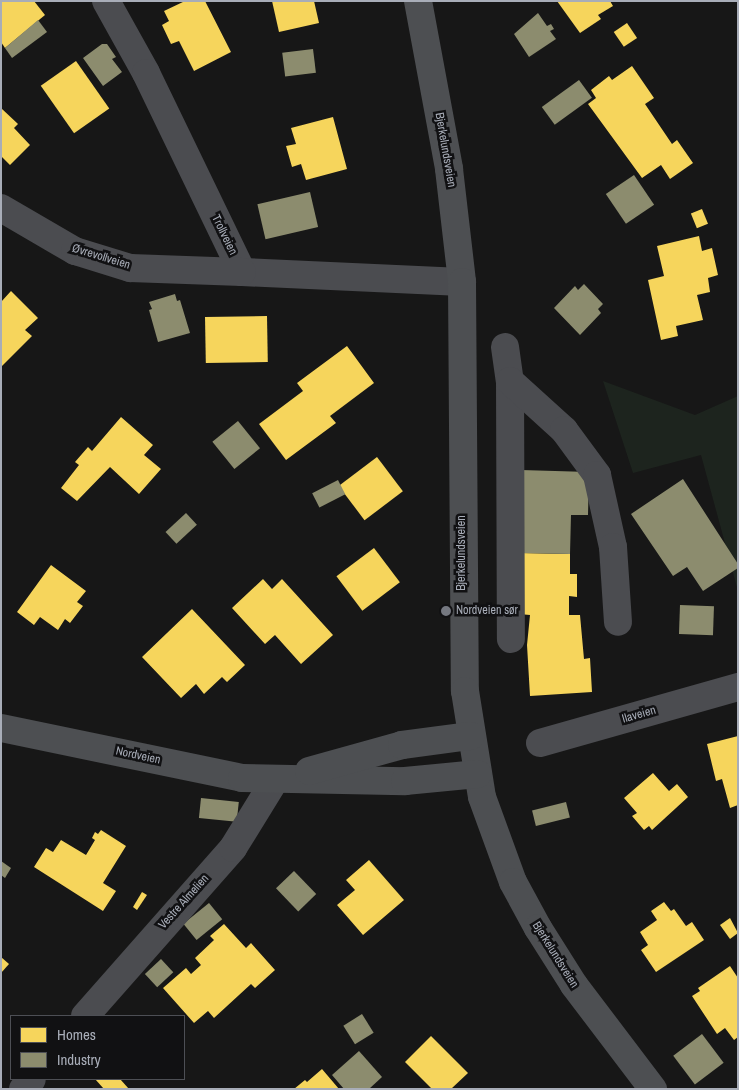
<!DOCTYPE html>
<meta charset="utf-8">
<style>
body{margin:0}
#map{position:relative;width:739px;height:1090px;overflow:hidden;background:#171717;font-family:"Archivo Narrow",sans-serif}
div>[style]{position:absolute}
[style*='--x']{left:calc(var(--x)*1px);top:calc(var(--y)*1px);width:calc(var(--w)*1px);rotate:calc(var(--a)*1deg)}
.green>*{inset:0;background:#1d241e}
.homes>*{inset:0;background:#f6d55c;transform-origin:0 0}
.industry>*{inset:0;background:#8c8c6e;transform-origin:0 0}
.minor>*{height:28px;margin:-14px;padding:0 14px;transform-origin:14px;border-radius:14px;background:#4b4c50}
.major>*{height:28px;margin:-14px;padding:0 14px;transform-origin:14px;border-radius:14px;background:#4d4f52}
.dots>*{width:14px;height:14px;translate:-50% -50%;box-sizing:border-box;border:2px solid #111113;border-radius:50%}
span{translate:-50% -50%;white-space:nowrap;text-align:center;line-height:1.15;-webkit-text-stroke:5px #111113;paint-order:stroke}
.street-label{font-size:12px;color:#a8adb8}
.poi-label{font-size:12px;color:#a8adb8}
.left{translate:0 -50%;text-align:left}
.frame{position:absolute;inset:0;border:2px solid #a8adb8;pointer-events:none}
.legend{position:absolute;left:10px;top:1015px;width:175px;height:65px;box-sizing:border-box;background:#111113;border:1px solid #4d4f55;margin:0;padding:6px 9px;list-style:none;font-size:15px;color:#a8adb8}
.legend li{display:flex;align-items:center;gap:10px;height:25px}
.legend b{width:25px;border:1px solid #4d4f55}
</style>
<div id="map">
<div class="green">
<div style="clip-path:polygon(603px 381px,695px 415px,738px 396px,738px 591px,701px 455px,633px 473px)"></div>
</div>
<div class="homes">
<div style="clip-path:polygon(1px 1px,34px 1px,45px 15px,5px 48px,1px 42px)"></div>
<div style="clip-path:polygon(185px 1px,205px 1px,231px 52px,194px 71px,179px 41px,171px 44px,162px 25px,169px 21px,164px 11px)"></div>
<div style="clip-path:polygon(272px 1px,314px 1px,319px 23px,279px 32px)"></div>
<div style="clip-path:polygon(557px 1px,610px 1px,613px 6px,598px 15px,601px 19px,580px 33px)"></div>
<div style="left:627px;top:23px;width:18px;height:16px;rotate:56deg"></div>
<div style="left:76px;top:61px;width:58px;height:43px;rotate:55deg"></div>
<div style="clip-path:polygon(632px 66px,654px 98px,645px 104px,672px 144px,677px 140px,693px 163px,670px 179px,661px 165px,642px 178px,588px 104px,596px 98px,591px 90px,609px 76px,612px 80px)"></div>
<div style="clip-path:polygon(1px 108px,18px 124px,14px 128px,30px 145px,10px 165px,1px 156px)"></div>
<div style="clip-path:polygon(333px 117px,347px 169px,306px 180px,301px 164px,292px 167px,286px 146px,296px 144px,291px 128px)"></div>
<div style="left:702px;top:209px;width:16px;height:12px;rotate:68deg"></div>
<div style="clip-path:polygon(699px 236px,702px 251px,712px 248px,718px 275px,708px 278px,710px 292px,697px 295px,703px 320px,676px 326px,678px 336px,661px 340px,648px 280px,664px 276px,657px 246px)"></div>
<div style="clip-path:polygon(11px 291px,38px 318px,25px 330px,32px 336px,1px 367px,1px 302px)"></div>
<div style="left:267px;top:316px;width:46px;height:62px;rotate:89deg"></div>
<div style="clip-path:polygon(347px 346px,374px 383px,330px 416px,336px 423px,286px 460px,259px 424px,303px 391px,297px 383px)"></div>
<div style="clip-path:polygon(121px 417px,153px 445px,144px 455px,161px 469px,139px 494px,110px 467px,77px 501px,61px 488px,79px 465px,75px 462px,88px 447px,92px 451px)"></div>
<div style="left:377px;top:457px;width:43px;height:48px;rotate:53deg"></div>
<div style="left:374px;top:548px;width:43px;height:47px;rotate:53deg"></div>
<div style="clip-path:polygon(520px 553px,570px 554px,570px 574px,577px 574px,577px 597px,569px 596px,569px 615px,580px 615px,584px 659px,590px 658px,592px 692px,530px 696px,527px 645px,530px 615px,519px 614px)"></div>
<div style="clip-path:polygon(51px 565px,86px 591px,77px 602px,83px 606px,70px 623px,65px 619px,58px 630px,40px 617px,34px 625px,17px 612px)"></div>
<div style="clip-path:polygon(263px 579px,272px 589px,282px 579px,333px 635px,301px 664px,275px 635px,265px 644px,232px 608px)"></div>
<div style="clip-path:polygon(192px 609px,245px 665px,227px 682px,222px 677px,204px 694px,196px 684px,181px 698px,142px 657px)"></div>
<div style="clip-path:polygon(738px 736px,738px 805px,730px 808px,722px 779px,716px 781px,707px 744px)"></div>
<div style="clip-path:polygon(653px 773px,669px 791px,677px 784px,688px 797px,652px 830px,649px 826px,644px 830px,632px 816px,637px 813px,624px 798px)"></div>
<div style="clip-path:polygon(101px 830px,126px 846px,103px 883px,116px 891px,103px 911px,34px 867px,46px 848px,53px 852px,61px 840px,86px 855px,95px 840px,92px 838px,95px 832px,98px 834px)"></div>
<div style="clip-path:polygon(369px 860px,404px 900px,363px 935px,337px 905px,355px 890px,346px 880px)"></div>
<div style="clip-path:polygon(142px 892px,147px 895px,137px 910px,133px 907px)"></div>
<div style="clip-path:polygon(664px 902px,671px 911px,674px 909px,686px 926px,692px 922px,704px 940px,656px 972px,641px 950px,648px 945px,640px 932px,657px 920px,651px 911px)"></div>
<div style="clip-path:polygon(730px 918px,738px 933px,730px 939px,720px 925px)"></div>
<div style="clip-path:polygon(224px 924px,246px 948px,251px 943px,275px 970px,255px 988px,251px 984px,214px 1018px,208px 1011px,194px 1023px,163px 988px,186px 968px,191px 974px,201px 965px,195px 958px,214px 940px,210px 936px)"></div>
<div style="clip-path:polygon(1px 957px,9px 964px,1px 973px)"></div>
<div style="clip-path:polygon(730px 966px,738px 978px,738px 1037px,734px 1040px,725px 1028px,717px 1034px,692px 996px,700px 991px,698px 988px)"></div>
<div style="clip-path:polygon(431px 1036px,468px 1073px,451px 1089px,432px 1089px,405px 1062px)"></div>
<div style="clip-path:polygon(322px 1069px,339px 1089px,294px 1089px,305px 1080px,307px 1082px)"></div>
<div style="clip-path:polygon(95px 1079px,120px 1079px,129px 1089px,104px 1089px)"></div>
</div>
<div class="industry">
<div style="clip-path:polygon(538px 13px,547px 26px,551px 24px,554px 29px,550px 31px,556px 39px,529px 57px,514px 34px)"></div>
<div style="clip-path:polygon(38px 20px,47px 32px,12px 58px,5px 48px)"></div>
<div style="clip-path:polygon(102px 44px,107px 44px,116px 57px,112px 59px,122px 72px,103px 86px,83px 58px)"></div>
<div style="left:313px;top:49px;width:24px;height:31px;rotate:83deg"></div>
<div style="left:579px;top:80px;width:22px;height:46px;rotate:54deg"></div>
<div style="left:634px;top:175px;width:36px;height:34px;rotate:56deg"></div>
<div style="left:310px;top:192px;width:36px;height:54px;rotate:77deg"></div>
<div style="clip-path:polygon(584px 284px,603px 304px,598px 309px,601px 313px,580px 335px,554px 308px,575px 286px,578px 290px)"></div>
<div style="clip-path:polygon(175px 294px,177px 301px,180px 300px,190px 333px,158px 342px,149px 310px,152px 309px,149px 302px)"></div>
<div style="left:238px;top:421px;width:35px;height:33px;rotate:51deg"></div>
<div style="clip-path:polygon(521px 470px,589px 472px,588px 515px,571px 515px,570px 554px,520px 553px)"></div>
<div style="clip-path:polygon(683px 479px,738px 564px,738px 568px,703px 591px,687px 567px,673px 576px,631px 514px)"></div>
<div style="left:338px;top:480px;width:16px;height:29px;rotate:63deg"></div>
<div style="left:186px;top:513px;width:16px;height:28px;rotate:47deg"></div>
<div style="left:680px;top:605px;width:34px;height:29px;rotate:2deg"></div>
<div style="left:201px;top:798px;width:38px;height:20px;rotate:6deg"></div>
<div style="left:566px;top:802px;width:16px;height:35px;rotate:76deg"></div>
<div style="clip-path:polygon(1px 861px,11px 868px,5px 878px,1px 875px)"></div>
<div style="left:294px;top:871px;width:32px;height:25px;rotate:46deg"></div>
<div style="left:209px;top:903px;width:21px;height:33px;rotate:51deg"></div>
<div style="left:161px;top:959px;width:18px;height:22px;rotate:47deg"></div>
<div style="left:362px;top:1014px;width:22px;height:22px;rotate:58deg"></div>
<div style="left:702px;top:1034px;width:36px;height:36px;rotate:53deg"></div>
<div style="clip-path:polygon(359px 1051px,382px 1077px,369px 1089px,344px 1089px,332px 1075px)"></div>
</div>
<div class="minor">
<div style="--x:106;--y:1;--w:82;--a:60.9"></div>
<div style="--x:146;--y:73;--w:221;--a:64.2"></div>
<div style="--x:242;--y:272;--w:220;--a:2.6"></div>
<div style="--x:1;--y:208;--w:86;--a:30.2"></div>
<div style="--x:75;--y:251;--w:58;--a:17.2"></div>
<div style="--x:130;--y:268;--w:112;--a:2"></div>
<div style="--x:505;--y:347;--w:34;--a:82"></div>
<div style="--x:510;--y:381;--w:258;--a:89.8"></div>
<div style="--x:510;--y:381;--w:73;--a:42.2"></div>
<div style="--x:564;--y:430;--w:56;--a:53.7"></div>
<div style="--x:597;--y:475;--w:74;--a:77.5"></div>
<div style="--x:613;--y:547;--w:75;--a:86.2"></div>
<div style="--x:540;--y:743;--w:206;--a:-15.8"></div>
<div style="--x:85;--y:1016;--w:224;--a:-48.6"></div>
<div style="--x:233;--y:848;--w:80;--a:-58.3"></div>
<div style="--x:23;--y:1089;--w:13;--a:-48"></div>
</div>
<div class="major">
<div style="--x:418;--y:1;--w:171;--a:79.5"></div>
<div style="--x:449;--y:169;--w:114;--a:83.4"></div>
<div style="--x:462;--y:282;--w:409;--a:89.6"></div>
<div style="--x:465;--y:691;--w:107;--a:80.9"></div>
<div style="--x:482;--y:797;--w:90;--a:70"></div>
<div style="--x:513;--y:882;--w:52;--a:61.5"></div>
<div style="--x:538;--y:928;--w:67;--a:57.7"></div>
<div style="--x:574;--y:985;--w:131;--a:52.8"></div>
<div style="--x:1;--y:728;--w:246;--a:11.7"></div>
<div style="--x:242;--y:778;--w:163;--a:1.1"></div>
<div style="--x:405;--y:781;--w:73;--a:-5.5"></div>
<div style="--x:309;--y:771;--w:97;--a:-15.6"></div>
<div style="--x:402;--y:745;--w:69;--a:-7.5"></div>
</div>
<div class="dots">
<div style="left:446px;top:611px;background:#757880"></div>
</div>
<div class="street-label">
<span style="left:445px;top:150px;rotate:80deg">Bjerkelundsveien</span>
<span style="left:224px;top:235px;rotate:64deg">Trollveien</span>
<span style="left:101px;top:257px;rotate:17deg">Øvrevollveien</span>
<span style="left:462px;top:553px;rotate:-90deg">Bjerkelundsveien</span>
<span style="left:639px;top:715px;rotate:-16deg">Ilaveien</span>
<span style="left:138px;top:756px;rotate:12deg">Nordveien</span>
<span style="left:184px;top:902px;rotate:-48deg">Vestre Almelien</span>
<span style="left:555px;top:955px;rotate:58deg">Bjerkelundsveien</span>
</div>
<div class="poi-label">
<span class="left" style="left:456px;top:611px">Nordveien sør</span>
</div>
<div class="frame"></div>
<ul class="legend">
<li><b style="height:14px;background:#f6d55c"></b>Homes</li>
<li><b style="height:14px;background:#8c8c6e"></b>Industry</li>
</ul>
</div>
